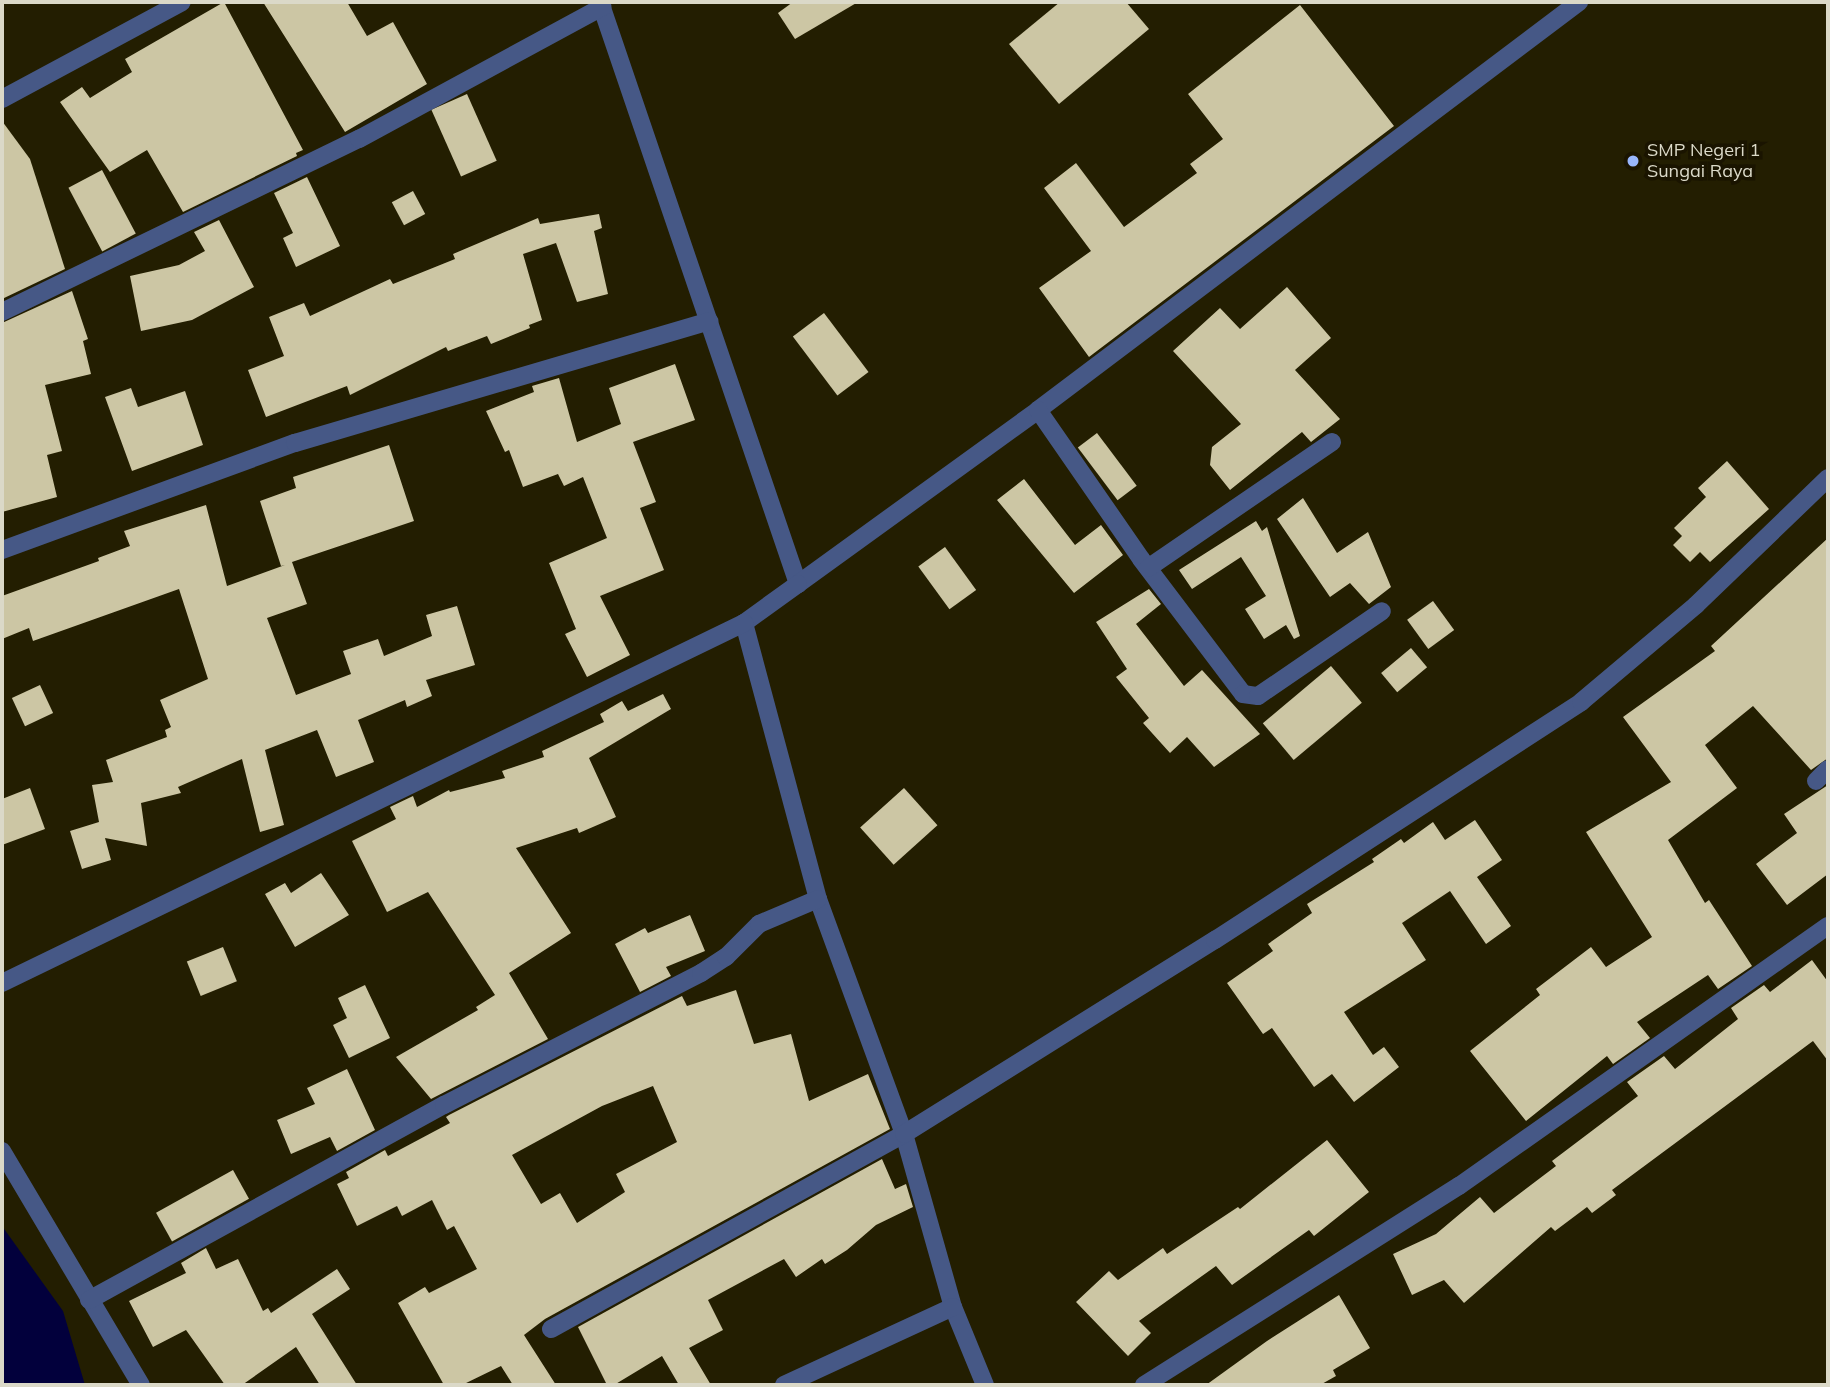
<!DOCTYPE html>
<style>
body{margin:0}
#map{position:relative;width:1830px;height:1387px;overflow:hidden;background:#231e01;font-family:Mulish,sans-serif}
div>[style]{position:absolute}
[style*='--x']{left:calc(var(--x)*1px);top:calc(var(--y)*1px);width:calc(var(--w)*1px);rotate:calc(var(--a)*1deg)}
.water>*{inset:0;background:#02003c}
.building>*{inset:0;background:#ccc6a4;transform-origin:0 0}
.minor>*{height:18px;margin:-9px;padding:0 9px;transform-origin:9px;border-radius:9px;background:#465886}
.dots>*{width:19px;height:19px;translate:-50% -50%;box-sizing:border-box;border:4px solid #1a1400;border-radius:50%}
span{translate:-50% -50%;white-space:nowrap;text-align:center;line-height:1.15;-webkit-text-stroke:7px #1a1400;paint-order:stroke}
.poi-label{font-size:18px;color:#dbd9c8}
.left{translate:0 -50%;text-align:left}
.frame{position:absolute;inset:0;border:4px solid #dbd9c8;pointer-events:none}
</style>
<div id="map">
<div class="water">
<div style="clip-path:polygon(2px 1226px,63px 1311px,85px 1385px,2px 1385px)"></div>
</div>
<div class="building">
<div style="clip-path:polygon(224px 2px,303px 150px,296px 153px,297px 156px,183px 212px,147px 150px,110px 172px,60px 102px,82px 87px,90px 98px,132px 72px,125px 59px)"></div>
<div style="clip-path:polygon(263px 2px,347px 2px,367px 36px,393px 22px,427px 84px,345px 132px)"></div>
<div style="clip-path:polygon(793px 2px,858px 2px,795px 39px,778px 13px)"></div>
<div style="clip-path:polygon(1060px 2px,1126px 2px,1149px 29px,1059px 104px,1009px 44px)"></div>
<div style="clip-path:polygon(1300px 5px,1394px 126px,1089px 357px,1039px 288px,1091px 251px,1044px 188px,1076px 163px,1124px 227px,1197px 173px,1190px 164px,1223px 139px,1188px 94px)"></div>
<div style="left:467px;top:94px;width:73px;height:39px;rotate:66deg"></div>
<div style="clip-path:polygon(2px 121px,30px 159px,65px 269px,2px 299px)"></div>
<div style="left:102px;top:170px;width:72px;height:38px;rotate:62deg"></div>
<div style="clip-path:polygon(307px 177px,340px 246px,296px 267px,283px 238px,293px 233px,274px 193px)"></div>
<div style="left:413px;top:191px;width:26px;height:24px;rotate:62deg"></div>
<div style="clip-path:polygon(599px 214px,602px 228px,594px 231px,608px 294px,577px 302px,556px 243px,523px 254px,542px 320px,529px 325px,530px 328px,491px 344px,487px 336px,448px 351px,446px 347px,350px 395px,347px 386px,266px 417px,248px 370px,284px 356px,269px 317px,304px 303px,310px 316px,390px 279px,393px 284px,455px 259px,453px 254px,538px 218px,540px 224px)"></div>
<div style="clip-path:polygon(219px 220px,254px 287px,192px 320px,141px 331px,130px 276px,179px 265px,205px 251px,194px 232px)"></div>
<div style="clip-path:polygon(1287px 287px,1331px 338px,1295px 370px,1340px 419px,1311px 442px,1302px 432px,1230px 490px,1210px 465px,1212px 447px,1241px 424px,1173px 351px,1220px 308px,1240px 329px)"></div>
<div style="clip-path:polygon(72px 291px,88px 339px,83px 341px,91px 374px,45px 385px,62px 451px,47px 455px,57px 497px,2px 512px,2px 323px)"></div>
<div style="left:824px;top:313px;width:74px;height:39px;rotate:53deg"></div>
<div style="clip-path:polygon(675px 364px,695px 420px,633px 442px,656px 502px,640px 508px,664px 570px,600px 596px,630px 655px,587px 677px,565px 634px,576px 629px,549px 563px,607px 538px,583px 477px,564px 486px,558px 474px,523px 487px,509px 450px,505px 452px,486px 411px,534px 392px,532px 386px,559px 378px,577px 442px,621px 424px,609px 388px)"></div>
<div style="clip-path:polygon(131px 388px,138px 407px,185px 391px,203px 445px,132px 471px,105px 397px)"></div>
<div style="left:1097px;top:433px;width:66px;height:24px;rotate:53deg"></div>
<div style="clip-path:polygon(389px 445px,414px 521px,292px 562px,307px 604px,267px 618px,296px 695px,351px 674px,343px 651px,378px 639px,384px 656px,432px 636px,426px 615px,457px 606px,475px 665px,426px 680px,432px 696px,407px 707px,405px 700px,358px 720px,374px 762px,336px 777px,317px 730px,265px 750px,284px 825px,260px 832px,242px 759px,178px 787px,181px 793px,141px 803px,147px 846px,105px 838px,111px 860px,82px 869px,70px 831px,99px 822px,92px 785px,113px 782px,106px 760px,167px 737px,165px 730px,171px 727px,160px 700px,208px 679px,179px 589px,33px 641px,29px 628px,2px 639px,2px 596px,99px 561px,98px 558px,130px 546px,124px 531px,206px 505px,227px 586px,285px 565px,281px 566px,260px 501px,296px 488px,293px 477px)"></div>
<div style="clip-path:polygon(1727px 461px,1769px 509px,1710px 562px,1700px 552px,1690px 562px,1673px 545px,1682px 536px,1674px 528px,1706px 497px,1698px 488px)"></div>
<div style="clip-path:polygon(1024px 479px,1075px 545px,1101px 525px,1123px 555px,1074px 593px,997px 500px)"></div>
<div style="clip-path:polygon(1303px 498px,1337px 553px,1368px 532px,1391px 587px,1369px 604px,1350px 583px,1330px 597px,1277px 519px)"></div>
<div style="clip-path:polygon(1256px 521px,1262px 531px,1267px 527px,1300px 636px,1294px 639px,1286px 625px,1264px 639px,1245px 609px,1266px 596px,1241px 557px,1192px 589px,1179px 570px)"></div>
<div style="clip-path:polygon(1828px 538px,1828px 758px,1811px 770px,1753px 706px,1705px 745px,1737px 788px,1668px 840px,1705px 903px,1709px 900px,1752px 966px,1718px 989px,1708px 975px,1637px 1022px,1650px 1038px,1613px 1064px,1607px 1056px,1526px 1121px,1470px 1051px,1540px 995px,1536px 989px,1591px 947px,1606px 967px,1652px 937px,1586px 832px,1671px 782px,1623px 717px,1715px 651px,1711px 646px)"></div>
<div style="left:945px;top:547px;width:53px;height:33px;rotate:54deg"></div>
<div style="clip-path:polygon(1149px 589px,1161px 604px,1136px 624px,1184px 686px,1202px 670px,1260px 734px,1214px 767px,1187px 737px,1170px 753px,1143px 723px,1149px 718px,1116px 677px,1127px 669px,1096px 622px)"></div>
<div style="left:1433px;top:601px;width:36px;height:32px;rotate:54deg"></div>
<div style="left:1411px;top:648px;width:25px;height:39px;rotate:50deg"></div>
<div style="left:1331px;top:666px;width:48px;height:89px;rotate:50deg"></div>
<div style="left:40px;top:685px;width:31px;height:31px;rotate:65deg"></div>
<div style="clip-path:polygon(663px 694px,671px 709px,589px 758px,616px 817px,579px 833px,577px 828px,516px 848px,571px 933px,509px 973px,548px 1039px,431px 1099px,396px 1057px,478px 1010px,476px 1007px,495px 995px,428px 892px,387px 912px,352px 841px,396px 819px,390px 807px,413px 796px,417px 807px,449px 790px,450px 792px,505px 778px,502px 771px,544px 757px,542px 751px,604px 722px,600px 714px,622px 701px,628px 711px)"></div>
<div style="clip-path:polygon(1828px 785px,1828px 874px,1787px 905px,1756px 864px,1797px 833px,1784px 814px)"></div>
<div style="clip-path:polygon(30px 788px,45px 829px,2px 845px,2px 799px)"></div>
<div style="left:904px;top:788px;width:50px;height:59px;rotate:48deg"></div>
<div style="clip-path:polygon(1475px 820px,1502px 860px,1477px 877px,1511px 926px,1486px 944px,1450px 891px,1402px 923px,1426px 960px,1344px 1012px,1373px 1055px,1384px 1047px,1399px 1067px,1354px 1102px,1332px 1074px,1314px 1087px,1272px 1028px,1263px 1034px,1227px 983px,1273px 951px,1268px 944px,1312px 913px,1307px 904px,1374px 862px,1372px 859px,1401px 839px,1404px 843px,1433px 822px,1445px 840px)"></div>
<div style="clip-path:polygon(321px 873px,349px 915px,295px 947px,265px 894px,285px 883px,291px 893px)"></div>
<div style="clip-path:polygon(690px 915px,705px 951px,666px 967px,671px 976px,640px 992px,615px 944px,645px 928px,648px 933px)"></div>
<div style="left:223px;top:947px;width:37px;height:39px;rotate:68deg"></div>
<div style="clip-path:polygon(1812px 960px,1828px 982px,1828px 1061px,1813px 1041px,1612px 1190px,1616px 1195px,1592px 1213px,1587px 1207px,1555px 1231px,1551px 1227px,1464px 1303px,1444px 1280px,1412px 1295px,1393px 1254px,1436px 1234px,1480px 1197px,1494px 1213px,1556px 1166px,1552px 1161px,1638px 1096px,1627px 1082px,1664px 1056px,1675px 1069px,1738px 1019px,1731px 1008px,1764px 985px,1770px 992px)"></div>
<div style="clip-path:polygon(365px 985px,390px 1038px,349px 1058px,333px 1025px,347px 1018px,338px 998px)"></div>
<div style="clip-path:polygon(evenodd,736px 990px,754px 1044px,791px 1034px,809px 1101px,868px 1074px,890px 1129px,545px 1319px,524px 1335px,556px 1385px,513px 1385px,501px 1366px,462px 1385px,444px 1385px,398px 1303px,425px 1287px,429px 1293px,477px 1269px,454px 1226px,447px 1230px,432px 1200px,402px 1216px,397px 1206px,357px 1226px,337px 1184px,349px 1178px,346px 1172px,385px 1150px,388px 1156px,450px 1123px,446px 1117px,449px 1115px,682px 996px,687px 1006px,736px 990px,653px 1086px,677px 1142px,616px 1174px,625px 1192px,577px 1223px,560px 1193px,541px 1204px,512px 1155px,602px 1106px,653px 1086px)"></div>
<div style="clip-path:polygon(347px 1069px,375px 1130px,337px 1151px,330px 1137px,291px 1154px,277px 1120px,315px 1104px,307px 1088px)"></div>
<div style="clip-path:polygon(1327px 1140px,1369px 1192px,1314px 1236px,1309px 1230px,1232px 1285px,1216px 1266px,1139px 1321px,1151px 1333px,1128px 1356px,1076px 1302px,1109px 1271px,1118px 1280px,1163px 1248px,1167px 1254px,1238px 1207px,1240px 1209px)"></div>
<div style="clip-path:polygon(882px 1159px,895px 1189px,906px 1184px,913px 1207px,876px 1225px,847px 1250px,825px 1264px,822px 1259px,796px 1277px,784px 1259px,708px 1300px,723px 1330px,689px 1348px,711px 1385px,679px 1385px,662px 1356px,614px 1385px,607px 1385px,578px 1327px)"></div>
<div style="left:233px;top:1170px;width:33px;height:88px;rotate:61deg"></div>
<div style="clip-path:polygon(206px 1248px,216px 1269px,238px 1259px,263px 1311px,268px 1308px,271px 1313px,337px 1269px,350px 1289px,312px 1314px,357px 1385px,320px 1385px,296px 1347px,242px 1385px,225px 1385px,186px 1330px,153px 1347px,129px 1301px,186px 1273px,181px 1263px)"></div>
<div style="clip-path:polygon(1339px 1295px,1370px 1348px,1333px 1370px,1336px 1376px,1320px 1385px,1206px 1385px,1267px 1341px)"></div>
</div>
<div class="minor">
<div style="--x:600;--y:2;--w:615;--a:71.21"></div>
<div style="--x:798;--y:584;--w:296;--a:-35.9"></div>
<div style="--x:1038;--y:410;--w:678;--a:-37.02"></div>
<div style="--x:2;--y:99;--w:204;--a:-28.3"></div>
<div style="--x:2;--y:312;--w:397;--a:-25.9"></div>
<div style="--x:359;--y:139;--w:277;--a:-28.5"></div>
<div style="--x:1038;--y:410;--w:181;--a:55.3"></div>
<div style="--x:1141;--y:559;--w:169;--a:52.9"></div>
<div style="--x:1243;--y:694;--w:15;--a:8"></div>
<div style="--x:1258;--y:696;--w:150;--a:-34.4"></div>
<div style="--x:2;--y:550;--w:312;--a:-20.1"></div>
<div style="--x:295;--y:443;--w:432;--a:-16.4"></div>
<div style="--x:1148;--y:568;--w:223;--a:-34.4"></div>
<div style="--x:798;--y:584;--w:67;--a:144.2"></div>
<div style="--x:744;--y:623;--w:286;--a:75"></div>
<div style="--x:818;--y:899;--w:250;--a:69.9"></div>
<div style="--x:904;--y:1134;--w:180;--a:74.2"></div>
<div style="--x:953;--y:1307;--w:84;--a:67.7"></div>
<div style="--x:1816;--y:781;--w:17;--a:-45"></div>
<div style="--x:2;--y:983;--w:825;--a:-25.88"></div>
<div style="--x:2;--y:1151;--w:272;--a:59.3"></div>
<div style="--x:89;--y:1300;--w:405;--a:-28.8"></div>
<div style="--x:444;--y:1105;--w:289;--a:-27.2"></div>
<div style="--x:701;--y:973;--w:30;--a:-33"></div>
<div style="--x:726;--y:957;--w:47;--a:-45"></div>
<div style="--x:759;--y:924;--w:64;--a:-23"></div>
<div style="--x:551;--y:1329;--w:403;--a:-28.9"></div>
<div style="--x:904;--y:1134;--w:367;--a:-32"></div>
<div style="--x:1215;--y:940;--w:437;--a:-33"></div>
<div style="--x:1581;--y:702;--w:150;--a:-40.1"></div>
<div style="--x:1696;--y:605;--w:183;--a:-43.9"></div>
<div style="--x:784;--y:1385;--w:186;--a:-24.8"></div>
<div style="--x:1144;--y:1385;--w:373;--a:-32.3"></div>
<div style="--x:1459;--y:1186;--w:451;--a:-35.2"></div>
</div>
<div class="dots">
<div style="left:1633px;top:161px;background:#98b6fd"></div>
</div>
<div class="poi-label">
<span class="left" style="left:1647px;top:161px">SMP Negeri 1<br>Sungai Raya</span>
</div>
<div class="frame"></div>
</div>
